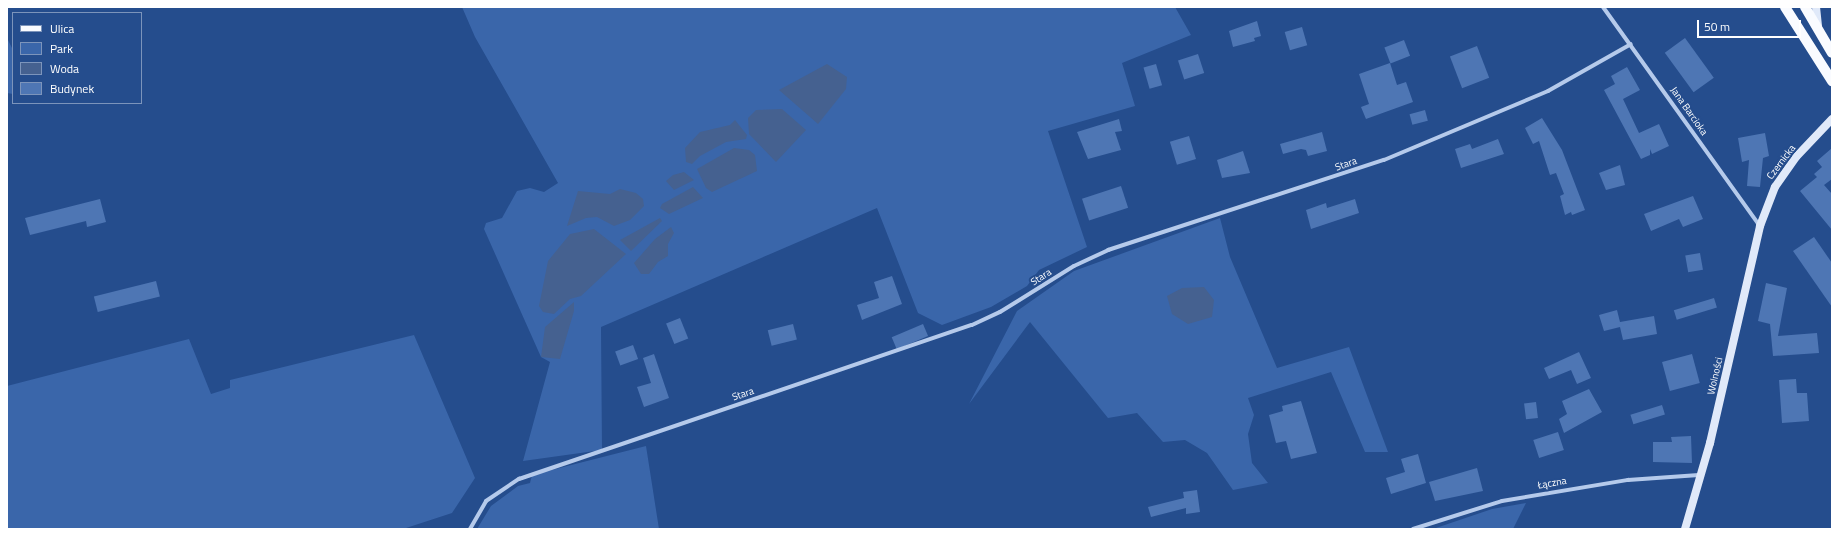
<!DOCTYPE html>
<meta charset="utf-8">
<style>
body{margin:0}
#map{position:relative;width:1839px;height:536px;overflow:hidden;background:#254d8d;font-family:"Titillium Web",sans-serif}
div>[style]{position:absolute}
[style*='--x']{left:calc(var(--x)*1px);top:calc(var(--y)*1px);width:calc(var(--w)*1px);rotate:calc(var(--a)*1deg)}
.green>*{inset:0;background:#3a66aa}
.water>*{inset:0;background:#456190}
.building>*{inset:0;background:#4e76b4;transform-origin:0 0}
.street>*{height:4px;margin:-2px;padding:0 2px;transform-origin:2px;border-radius:2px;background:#b5caeb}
.secondary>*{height:8px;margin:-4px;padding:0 4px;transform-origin:4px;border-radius:4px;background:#e0e9f9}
.primary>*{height:10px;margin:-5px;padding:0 5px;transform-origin:5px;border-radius:5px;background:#f9fbff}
span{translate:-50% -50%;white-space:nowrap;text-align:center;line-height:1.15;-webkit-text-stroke:4px #254d8d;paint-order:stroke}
.street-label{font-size:10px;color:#fff}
.frame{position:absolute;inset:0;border:8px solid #fff;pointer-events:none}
.legend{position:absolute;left:12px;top:12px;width:130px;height:92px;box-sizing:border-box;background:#254d8d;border:1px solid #7c94bb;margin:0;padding:5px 7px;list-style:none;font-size:12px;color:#fff}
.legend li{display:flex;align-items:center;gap:8px;height:20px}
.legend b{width:20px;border:1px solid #7c94bb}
.scale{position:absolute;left:1697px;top:20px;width:104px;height:18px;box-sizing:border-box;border:2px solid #fff;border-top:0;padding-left:5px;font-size:12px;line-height:14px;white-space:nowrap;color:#fff;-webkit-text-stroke:3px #254d8d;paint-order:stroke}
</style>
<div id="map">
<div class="green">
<div style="clip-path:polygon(462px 7px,1175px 7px,1191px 35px,1122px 63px,1135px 106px,1048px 131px,1087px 247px,1039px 270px,1027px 286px,991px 307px,942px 325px,918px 313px,877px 208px,601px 327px,602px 450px,523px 461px,550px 362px,541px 357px,484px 229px,486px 223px,502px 218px,517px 191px,530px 188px,544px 192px,558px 183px,475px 37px)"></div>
<div style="clip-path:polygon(7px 38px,13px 50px,13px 94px,7px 93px)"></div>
<div style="clip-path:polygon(1220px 218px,1230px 257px,1277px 368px,1349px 347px,1388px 452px,1365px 452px,1331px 372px,1248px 398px,1254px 415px,1248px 434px,1252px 463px,1268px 483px,1233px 490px,1207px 453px,1185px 440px,1163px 442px,1137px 413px,1108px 418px,1030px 322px,969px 404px,1017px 311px,1074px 271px)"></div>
<div style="clip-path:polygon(414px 335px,475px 478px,452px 513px,403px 529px,7px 529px,7px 386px,189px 339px,211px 394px,230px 388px,230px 380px)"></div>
<div style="clip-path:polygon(646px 446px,659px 529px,477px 529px,491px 506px,518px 486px,530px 483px,532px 475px)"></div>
<div style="clip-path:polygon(1526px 503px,1513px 529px,1433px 529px,1492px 509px)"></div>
</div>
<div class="water">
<div style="clip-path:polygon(827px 64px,847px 77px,846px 89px,818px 124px,779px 90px)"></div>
<div style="clip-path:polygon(782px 109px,806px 130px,776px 162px,749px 134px,748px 118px,756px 110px)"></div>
<div style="clip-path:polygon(735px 120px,747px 135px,746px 139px,726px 142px,700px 156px,692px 164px,686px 162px,685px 148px,700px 132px,730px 125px)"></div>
<div style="clip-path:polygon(734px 148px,749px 150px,755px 155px,757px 171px,712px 192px,706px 188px,697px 169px)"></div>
<div style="clip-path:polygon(684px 172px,694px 180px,674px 190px,666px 181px,673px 175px)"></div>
<div style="clip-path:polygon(693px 187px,703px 198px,669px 214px,660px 208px,662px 204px)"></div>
<div style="clip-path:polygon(620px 189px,636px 193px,643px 199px,644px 206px,630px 220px,614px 226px,597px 217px,586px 218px,567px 226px,578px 191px,610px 194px)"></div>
<div style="clip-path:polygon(660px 218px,662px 221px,631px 251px,620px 240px)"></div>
<div style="clip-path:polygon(671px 227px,674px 233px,668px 244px,668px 256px,658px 262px,649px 274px,641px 274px,634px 263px,655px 239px)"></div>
<div style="clip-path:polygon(594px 229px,626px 254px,581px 296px,570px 299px,554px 314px,543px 312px,539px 306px,548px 261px,570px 234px)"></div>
<div style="clip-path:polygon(1204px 287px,1214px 300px,1212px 317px,1188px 324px,1172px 314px,1167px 296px,1182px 288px)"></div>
<div style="clip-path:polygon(574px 302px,574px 311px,560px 359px,541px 357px,545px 327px)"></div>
</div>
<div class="building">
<div style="clip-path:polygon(1257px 21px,1261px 36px,1254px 38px,1255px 41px,1233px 47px,1229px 31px)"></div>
<div style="left:1302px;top:27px;width:19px;height:18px;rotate:74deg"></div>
<div style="left:1685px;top:38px;width:49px;height:25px;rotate:54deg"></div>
<div style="left:1404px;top:40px;width:17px;height:21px;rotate:69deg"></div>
<div style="left:1477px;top:46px;width:34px;height:29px;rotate:69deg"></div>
<div style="left:1198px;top:54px;width:20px;height:21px;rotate:72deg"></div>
<div style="clip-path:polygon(1390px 63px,1397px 85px,1406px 82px,1413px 102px,1366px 119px,1361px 107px,1369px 104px,1359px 74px)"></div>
<div style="left:1156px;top:64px;width:22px;height:13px;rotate:74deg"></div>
<div style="clip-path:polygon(1627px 67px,1640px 90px,1623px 99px,1639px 133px,1659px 124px,1669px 146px,1652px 154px,1650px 149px,1650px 155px,1641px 159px,1604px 90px,1615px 84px,1611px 76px)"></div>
<div style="left:1425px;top:110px;width:11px;height:16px;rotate:75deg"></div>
<div style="clip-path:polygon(1542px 118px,1562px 150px,1585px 210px,1572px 215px,1571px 212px,1565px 215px,1560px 196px,1564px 194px,1556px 173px,1550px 175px,1539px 141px,1533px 144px,1525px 128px)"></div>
<div style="clip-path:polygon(1119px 119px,1122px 131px,1115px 132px,1121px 150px,1088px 159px,1077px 132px)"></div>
<div style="clip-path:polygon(1322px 132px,1327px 151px,1308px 156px,1306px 150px,1301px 149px,1283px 154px,1280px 144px)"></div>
<div style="clip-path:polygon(1765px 133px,1769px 156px,1763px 158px,1760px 187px,1747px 186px,1749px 160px,1742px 162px,1738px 138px)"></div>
<div style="left:1189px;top:136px;width:24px;height:20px;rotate:73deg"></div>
<div style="clip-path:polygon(1498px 139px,1504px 154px,1461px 168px,1455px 149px,1470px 144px,1472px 149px)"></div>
<div style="clip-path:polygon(1832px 148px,1832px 179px,1824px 185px,1832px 194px,1832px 230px,1800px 191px,1817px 177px,1814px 174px,1822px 167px,1817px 161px)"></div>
<div style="clip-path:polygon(1243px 151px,1250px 173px,1222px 178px,1217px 160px)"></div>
<div style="clip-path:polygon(1620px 165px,1625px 185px,1606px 190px,1599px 173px)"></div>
<div style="left:1121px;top:186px;width:23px;height:41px;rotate:72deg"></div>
<div style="clip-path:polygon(1693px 196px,1703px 219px,1683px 227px,1679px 219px,1651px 231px,1644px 214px)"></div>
<div style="clip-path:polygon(100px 199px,106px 222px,87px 227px,86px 221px,30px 235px,25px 218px)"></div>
<div style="clip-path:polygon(1355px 199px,1359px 213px,1311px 229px,1306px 210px,1326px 203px,1327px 208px)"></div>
<div style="clip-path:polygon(1814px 237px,1832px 263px,1832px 307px,1793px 251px)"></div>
<div style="left:1700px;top:253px;width:17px;height:15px;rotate:80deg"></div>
<div style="clip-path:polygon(892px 276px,902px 304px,862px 320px,857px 305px,879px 298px,874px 282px)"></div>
<div style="left:156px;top:281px;width:16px;height:64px;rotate:76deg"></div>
<div style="clip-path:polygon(1766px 283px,1787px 288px,1778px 336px,1817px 333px,1819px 353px,1773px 356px,1770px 324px,1758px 321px)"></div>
<div style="left:1714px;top:298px;width:10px;height:42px;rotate:73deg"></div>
<div style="clip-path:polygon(1617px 310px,1620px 322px,1654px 316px,1657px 334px,1623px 340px,1620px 327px,1604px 331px,1599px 315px)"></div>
<div style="left:680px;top:318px;width:22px;height:15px;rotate:68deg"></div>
<div style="left:793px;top:324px;width:16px;height:26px;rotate:76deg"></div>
<div style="left:923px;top:324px;width:13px;height:34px;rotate:67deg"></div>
<div style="left:633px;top:345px;width:15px;height:19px;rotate:70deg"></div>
<div style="clip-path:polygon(1579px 352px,1591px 378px,1577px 384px,1571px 370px,1549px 379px,1544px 368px)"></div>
<div style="clip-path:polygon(654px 354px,669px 398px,644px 407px,637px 387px,651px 383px,643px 358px)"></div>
<div style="left:1692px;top:354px;width:30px;height:31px;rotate:75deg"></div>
<div style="clip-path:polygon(1796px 379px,1797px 393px,1807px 393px,1809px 421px,1782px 423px,1779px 380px)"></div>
<div style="clip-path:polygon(1589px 389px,1602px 412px,1564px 433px,1559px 419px,1567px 414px,1562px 401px)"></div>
<div style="clip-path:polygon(1301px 401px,1317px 453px,1291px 459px,1286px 441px,1276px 443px,1269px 415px,1283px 411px,1282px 406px)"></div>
<div style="left:1536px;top:402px;width:16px;height:12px;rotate:83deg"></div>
<div style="left:1662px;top:405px;width:10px;height:33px;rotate:73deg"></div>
<div style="left:1558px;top:432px;width:19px;height:26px;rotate:72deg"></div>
<div style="clip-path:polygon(1691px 436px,1692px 463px,1653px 462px,1653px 442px,1672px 442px,1671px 437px)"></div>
<div style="clip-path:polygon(1418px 454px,1426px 483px,1391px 494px,1386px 478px,1405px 472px,1401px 459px)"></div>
<div style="clip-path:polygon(1477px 468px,1483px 491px,1435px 501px,1429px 482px)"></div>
<div style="clip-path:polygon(1197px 490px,1200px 512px,1186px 514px,1186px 508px,1151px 517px,1148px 507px,1184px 498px,1183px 492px)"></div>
</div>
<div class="street">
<div style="--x:1603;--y:7;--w:268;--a:54.4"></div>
<div style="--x:470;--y:529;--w:32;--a:-60"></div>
<div style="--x:486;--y:501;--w:40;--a:-34"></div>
<div style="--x:519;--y:479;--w:478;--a:-18.8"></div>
<div style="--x:972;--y:325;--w:31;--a:-25"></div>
<div style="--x:1000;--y:312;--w:87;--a:-31.9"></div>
<div style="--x:1074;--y:266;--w:38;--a:-25"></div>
<div style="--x:1108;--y:250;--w:290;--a:-18.1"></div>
<div style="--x:1384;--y:160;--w:178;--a:-22.8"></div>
<div style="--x:1548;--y:91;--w:95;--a:-29.5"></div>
<div style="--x:1413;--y:529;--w:93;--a:-17.5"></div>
<div style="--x:1502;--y:501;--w:128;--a:-9.5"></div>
<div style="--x:1628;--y:480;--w:71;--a:-4"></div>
</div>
<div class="secondary">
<div style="--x:1816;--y:7;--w:19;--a:84"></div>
<div style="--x:1685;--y:529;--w:90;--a:-73.8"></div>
<div style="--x:1710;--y:443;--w:223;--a:-77"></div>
<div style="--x:1760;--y:226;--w:42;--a:-69"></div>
<div style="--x:1775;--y:187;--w:37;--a:-55"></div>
<div style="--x:1796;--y:157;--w:52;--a:-46.5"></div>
</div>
<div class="primary">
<div style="--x:1785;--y:7;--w:88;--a:57.6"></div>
<div style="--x:1805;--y:7;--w:53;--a:59.6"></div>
</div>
<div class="street-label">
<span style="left:1689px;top:111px;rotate:55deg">Jana Barcioka</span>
<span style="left:1781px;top:162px;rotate:-53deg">Czernicka</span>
<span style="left:1346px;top:164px;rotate:-19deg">Stara</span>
<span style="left:1041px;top:277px;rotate:-33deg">Stara</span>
<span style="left:1715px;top:376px;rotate:-77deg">Wolności</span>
<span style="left:743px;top:394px;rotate:-18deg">Stara</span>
<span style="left:1552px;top:483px;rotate:-10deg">Łączna</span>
</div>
<div class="frame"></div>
<ul class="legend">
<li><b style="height:5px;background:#f9fbff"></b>Ulica</li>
<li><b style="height:11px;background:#3a66aa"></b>Park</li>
<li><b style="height:11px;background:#456190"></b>Woda</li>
<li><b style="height:11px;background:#4e76b4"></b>Budynek</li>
</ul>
<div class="scale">50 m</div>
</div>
